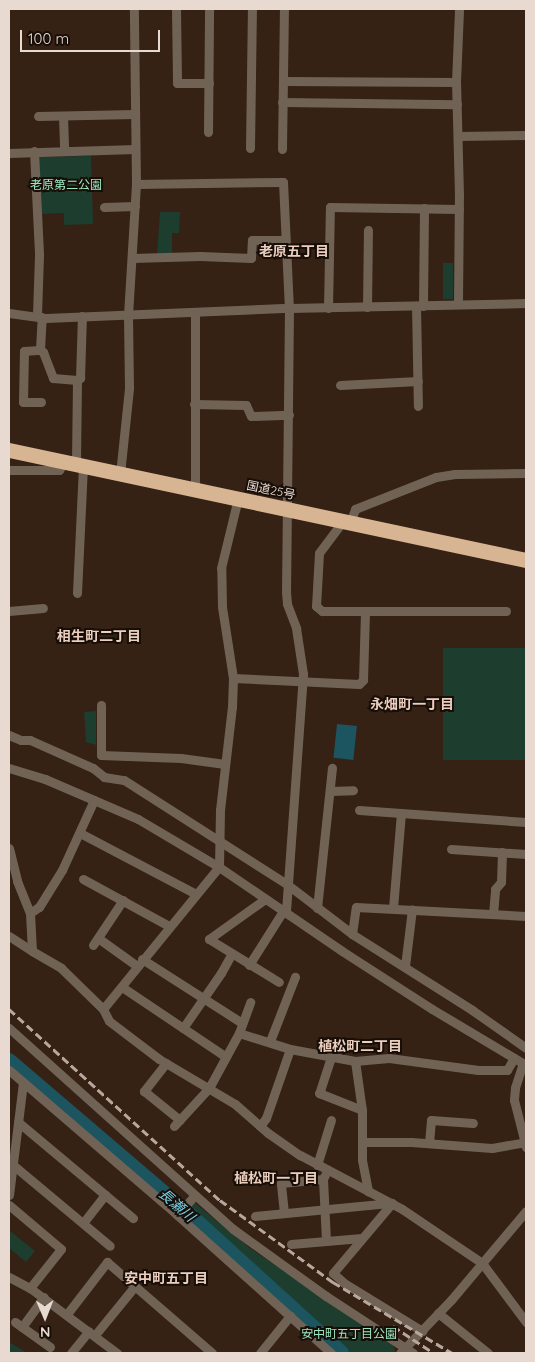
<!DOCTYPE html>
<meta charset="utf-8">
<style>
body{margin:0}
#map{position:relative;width:535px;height:1362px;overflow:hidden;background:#362115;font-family:Quicksand,"Noto Sans JP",sans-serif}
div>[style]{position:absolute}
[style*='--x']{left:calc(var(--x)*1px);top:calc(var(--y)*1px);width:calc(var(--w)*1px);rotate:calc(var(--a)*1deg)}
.green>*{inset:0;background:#1d3d2e;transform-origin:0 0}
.water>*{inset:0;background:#1c5460;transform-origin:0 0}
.river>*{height:16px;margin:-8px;padding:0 8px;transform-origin:8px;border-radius:8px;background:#1c5460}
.street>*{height:9px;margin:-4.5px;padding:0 4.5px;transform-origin:4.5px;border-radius:4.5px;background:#706355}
.highway>*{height:15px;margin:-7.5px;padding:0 7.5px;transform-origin:7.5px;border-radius:7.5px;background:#d7b593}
.rail>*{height:2.5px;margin-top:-1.25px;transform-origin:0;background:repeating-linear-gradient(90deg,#b8a79e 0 8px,transparent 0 12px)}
span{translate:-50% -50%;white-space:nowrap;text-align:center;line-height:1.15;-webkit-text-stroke:4px #170e08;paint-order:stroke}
.park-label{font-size:12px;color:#9be6c1}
.street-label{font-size:12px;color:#e8d9d1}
.neighbourhood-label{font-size:14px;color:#ebcebe;font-weight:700}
.water-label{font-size:14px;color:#7ad3e9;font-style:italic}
.frame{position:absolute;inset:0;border:10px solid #e8d9d1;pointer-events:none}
.north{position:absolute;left:20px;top:1292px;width:50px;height:50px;-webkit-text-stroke:4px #170e08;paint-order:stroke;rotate:179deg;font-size:14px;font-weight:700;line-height:20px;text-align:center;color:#e8d9d1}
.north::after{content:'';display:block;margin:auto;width:18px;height:22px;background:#e8d9d1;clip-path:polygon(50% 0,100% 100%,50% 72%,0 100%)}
.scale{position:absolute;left:20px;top:30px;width:140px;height:22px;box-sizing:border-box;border:2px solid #e8d9d1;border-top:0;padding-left:6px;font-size:15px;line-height:18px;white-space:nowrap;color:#e8d9d1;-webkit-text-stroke:4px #170e08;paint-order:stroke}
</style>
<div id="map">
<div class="green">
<div style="clip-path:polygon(91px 156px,93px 224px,64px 225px,64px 213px,40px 214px,39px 157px)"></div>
<div style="clip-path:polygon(160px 212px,180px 212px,179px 233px,172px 233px,172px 254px,157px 254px)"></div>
<div style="left:443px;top:263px;width:10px;height:36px"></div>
<div style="left:443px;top:648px;width:83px;height:112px"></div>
<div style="clip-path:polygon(96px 711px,96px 745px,86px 742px,84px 712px)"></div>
<div style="clip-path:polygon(195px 1203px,251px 1249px,393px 1344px,395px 1352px,345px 1353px,187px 1210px,191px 1204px)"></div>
<div style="clip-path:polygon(10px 1231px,35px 1251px,26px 1262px,9px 1248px)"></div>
<div style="clip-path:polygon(9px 1342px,27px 1353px,9px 1353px)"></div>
</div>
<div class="water">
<div style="left:337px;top:724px;width:20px;height:34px;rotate:6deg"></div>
</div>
<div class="river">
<div style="--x:9;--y:1061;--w:234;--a:40.5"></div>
<div style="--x:187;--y:1213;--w:208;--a:42.3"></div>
</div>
<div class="street">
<div style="--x:176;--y:9;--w:74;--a:89.2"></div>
<div style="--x:177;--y:83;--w:32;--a:0"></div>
<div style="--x:283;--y:81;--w:173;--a:0.3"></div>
<div style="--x:282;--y:102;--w:175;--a:0.7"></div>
<div style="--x:38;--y:116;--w:97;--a:-1.2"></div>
<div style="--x:63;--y:116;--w:34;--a:88"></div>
<div style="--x:208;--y:132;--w:123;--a:-89.5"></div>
<div style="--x:458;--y:136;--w:68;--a:-0.8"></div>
<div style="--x:250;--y:148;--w:139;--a:-89.2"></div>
<div style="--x:282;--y:149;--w:140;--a:-89.2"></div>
<div style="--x:34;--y:151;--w:104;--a:87.2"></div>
<div style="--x:39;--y:255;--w:61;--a:91.9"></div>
<div style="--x:9;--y:153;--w:126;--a:-1.8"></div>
<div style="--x:136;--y:184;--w:147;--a:-0.8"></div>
<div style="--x:283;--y:182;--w:126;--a:87.3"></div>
<div style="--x:289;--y:308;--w:284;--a:90.6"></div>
<div style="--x:286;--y:592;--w:12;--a:85"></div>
<div style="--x:287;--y:604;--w:26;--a:69"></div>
<div style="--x:296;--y:628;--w:47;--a:81.3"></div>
<div style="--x:303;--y:674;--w:240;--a:94.1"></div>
<div style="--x:104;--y:207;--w:31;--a:-2"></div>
<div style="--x:132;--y:258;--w:68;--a:-1.7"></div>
<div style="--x:200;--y:256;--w:51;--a:2.2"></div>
<div style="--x:251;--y:258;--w:18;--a:-87"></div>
<div style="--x:252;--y:240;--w:33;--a:0"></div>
<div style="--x:458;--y:304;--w:109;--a:-89.5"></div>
<div style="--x:459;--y:195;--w:113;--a:-91.5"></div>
<div style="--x:456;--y:82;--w:73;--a:-87.6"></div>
<div style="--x:416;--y:306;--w:100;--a:88.9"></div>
<div style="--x:423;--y:306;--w:98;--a:-89.4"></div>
<div style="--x:367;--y:307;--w:77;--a:-89.3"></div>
<div style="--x:328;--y:308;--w:101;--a:-88.9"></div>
<div style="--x:330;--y:207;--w:129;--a:0.9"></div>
<div style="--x:195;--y:312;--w:178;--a:90"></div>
<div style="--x:9;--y:313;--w:37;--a:8"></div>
<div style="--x:46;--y:318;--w:243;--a:-2.4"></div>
<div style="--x:289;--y:308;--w:237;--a:-1.2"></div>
<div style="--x:40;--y:350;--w:33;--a:-87"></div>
<div style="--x:77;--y:380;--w:4;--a:-34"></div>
<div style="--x:80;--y:378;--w:62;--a:-88.2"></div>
<div style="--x:340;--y:385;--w:78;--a:-2.9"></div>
<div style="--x:41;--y:402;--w:18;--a:180"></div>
<div style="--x:23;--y:402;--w:51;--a:-88.9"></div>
<div style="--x:24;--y:351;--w:16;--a:-4"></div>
<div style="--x:40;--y:350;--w:4;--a:34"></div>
<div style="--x:43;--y:352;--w:28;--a:69"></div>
<div style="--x:53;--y:378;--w:24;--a:5"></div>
<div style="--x:77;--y:380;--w:85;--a:90.7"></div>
<div style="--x:194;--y:404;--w:52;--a:1.1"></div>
<div style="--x:246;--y:405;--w:12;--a:66"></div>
<div style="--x:251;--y:416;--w:38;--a:-2"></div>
<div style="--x:9;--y:470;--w:50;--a:0"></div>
<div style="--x:59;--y:470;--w:9;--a:-58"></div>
<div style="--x:120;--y:474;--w:86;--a:-84"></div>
<div style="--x:129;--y:388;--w:73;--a:-90.8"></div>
<div style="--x:128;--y:315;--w:131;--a:-86.5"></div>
<div style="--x:136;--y:184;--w:175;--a:-90.7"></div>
<div style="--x:343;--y:521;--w:40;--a:127"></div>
<div style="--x:319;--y:553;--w:53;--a:93.2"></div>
<div style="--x:316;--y:606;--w:8;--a:40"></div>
<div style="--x:322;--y:611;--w:184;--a:0"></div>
<div style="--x:350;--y:523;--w:15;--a:-70"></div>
<div style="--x:355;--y:509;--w:87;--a:-21.6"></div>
<div style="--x:436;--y:477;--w:19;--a:-9"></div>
<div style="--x:455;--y:474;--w:71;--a:-0.8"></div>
<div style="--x:77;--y:593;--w:127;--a:-87.3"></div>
<div style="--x:9;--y:611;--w:34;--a:-5"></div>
<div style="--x:233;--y:678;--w:126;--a:2.7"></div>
<div style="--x:359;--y:684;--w:6;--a:-45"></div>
<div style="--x:363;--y:680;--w:68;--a:-88.3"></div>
<div style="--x:101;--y:705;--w:50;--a:90"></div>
<div style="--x:101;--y:755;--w:80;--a:2.1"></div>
<div style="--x:181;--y:758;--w:44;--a:7.8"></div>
<div style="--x:9;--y:735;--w:13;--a:23"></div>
<div style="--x:21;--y:740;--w:9;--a:0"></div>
<div style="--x:30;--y:740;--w:69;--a:24"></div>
<div style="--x:93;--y:768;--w:14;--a:39"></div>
<div style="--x:104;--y:777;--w:20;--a:9"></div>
<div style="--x:124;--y:780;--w:195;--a:32.6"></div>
<div style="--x:288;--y:885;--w:81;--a:37.4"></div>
<div style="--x:352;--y:934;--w:142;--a:32.3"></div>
<div style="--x:472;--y:1010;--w:66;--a:35.1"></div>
<div style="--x:9;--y:768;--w:38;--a:17"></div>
<div style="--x:45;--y:779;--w:101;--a:23.3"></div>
<div style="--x:138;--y:819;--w:94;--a:30.7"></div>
<div style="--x:219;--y:867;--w:149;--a:34.3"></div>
<div style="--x:342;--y:951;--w:107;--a:32.8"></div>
<div style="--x:432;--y:1009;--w:109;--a:30.8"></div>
<div style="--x:330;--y:791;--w:23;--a:-2"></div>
<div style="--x:359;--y:810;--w:167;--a:4.1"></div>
<div style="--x:80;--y:833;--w:131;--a:27.7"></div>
<div style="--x:9;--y:848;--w:34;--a:76"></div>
<div style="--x:17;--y:881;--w:35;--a:68"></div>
<div style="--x:30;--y:913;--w:38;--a:87"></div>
<div style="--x:32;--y:951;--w:34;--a:30"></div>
<div style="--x:61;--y:968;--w:59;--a:44.3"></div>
<div style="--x:103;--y:1009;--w:13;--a:63"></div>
<div style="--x:109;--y:1021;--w:63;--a:37.2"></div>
<div style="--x:159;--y:1059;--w:88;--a:30.6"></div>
<div style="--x:235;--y:1104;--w:44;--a:41.3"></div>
<div style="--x:268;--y:1133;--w:39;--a:35"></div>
<div style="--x:300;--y:1155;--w:115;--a:27.9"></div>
<div style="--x:402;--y:1209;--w:97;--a:34"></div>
<div style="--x:482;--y:1263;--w:74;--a:53.3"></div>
<div style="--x:451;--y:849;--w:75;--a:3.8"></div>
<div style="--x:83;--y:879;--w:98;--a:28.7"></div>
<div style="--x:265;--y:899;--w:69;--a:144.5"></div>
<div style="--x:209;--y:939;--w:82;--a:31.6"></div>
<div style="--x:317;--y:908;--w:141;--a:-83.9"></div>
<div style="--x:393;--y:908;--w:95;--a:-85.2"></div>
<div style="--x:30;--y:913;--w:11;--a:-34"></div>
<div style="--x:39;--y:907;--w:44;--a:-58.1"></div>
<div style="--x:62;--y:870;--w:77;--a:-65.4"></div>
<div style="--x:493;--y:914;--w:25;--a:-85"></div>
<div style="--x:495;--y:889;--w:9;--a:-49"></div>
<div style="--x:501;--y:882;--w:30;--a:-88"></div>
<div style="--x:352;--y:934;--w:27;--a:-82"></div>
<div style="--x:356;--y:907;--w:170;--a:3"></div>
<div style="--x:9;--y:936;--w:27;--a:33"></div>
<div style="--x:98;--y:938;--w:48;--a:35.7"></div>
<div style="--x:93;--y:945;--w:54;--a:-56.3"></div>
<div style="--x:142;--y:959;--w:119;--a:32.6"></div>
<div style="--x:249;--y:965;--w:64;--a:-57.8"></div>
<div style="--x:405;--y:966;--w:57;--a:-83"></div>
<div style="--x:122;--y:987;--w:125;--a:33.9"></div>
<div style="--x:103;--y:1009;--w:183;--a:-50.8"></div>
<div style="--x:219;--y:867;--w:57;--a:-89"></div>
<div style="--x:220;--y:810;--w:104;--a:-83.4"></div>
<div style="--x:232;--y:707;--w:29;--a:-88"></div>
<div style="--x:233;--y:678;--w:72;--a:-98.8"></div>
<div style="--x:222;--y:607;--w:39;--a:-91"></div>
<div style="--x:221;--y:568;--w:72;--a:-76.3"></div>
<div style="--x:9;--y:1028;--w:301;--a:41.9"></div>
<div style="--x:233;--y:1229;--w:115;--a:35.8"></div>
<div style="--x:326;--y:1296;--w:104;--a:33.2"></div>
<div style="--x:183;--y:1028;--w:67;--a:-55.4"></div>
<div style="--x:221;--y:973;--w:21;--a:-61"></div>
<div style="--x:239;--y:1033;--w:53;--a:17.4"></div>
<div style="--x:290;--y:1049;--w:66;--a:10.5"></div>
<div style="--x:355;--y:1061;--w:34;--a:-5"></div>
<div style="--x:389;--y:1058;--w:90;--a:7.7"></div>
<div style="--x:478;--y:1070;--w:29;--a:0"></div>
<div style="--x:507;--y:1070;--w:14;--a:-60"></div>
<div style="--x:270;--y:1041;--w:69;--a:-68.7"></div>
<div style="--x:331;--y:1057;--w:38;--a:108"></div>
<div style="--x:319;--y:1093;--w:46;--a:21.6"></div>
<div style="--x:355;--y:1061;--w:49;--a:81.9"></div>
<div style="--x:362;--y:1110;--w:50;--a:90"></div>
<div style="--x:362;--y:1160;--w:32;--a:79"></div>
<div style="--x:166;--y:1063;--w:36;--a:128"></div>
<div style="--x:144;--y:1091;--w:46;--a:38.9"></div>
<div style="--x:523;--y:1063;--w:26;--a:108"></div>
<div style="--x:515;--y:1088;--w:12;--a:95"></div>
<div style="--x:514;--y:1100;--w:49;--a:75.7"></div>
<div style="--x:9;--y:1070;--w:207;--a:40.7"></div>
<div style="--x:166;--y:1205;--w:222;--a:41.9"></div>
<div style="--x:18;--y:1122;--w:150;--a:39.9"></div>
<div style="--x:174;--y:1126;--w:52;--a:-47.4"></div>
<div style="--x:209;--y:1088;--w:63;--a:-61.4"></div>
<div style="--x:239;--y:1033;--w:33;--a:-70"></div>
<div style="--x:260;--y:1126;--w:10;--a:-53"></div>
<div style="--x:266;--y:1118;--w:73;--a:-70.8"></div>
<div style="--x:362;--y:1142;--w:49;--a:0"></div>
<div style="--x:411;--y:1142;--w:81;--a:4.2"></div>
<div style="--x:492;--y:1148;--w:34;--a:-10"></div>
<div style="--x:429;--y:1143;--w:23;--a:-85"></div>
<div style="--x:431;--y:1120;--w:42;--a:4.1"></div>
<div style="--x:13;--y:1165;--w:126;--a:39.9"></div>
<div style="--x:317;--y:1165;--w:47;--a:-72.7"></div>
<div style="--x:325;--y:1175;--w:4;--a:117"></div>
<div style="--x:323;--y:1179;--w:62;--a:87.2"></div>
<div style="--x:9;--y:1195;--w:113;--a:-82.9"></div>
<div style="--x:392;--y:1203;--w:92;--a:130.1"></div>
<div style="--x:333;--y:1273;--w:15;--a:42"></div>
<div style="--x:344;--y:1283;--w:92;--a:31.6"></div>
<div style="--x:9;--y:1205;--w:68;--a:40.2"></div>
<div style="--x:61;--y:1249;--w:50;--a:128.5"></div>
<div style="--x:284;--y:1213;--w:30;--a:-96"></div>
<div style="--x:281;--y:1183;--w:42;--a:-5.4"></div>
<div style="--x:177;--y:1215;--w:25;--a:-48"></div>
<div style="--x:255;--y:1216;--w:137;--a:-5.5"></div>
<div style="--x:83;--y:1223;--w:36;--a:-52"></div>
<div style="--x:291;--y:1244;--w:71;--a:-4.8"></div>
<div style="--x:9;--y:1277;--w:24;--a:28"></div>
<div style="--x:30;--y:1288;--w:109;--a:36.8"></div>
<div style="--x:438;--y:1313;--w:64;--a:38.7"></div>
<div style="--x:67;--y:1314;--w:66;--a:-52.4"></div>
<div style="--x:107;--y:1262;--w:139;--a:40.9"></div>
<div style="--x:15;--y:1322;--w:43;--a:35.5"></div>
<div style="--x:22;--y:1327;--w:37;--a:-54"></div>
<div style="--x:95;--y:1335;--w:63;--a:-50.8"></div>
<div style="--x:71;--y:1353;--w:28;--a:-51"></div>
<div style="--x:260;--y:1353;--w:48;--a:-51"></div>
<div style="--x:400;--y:1353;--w:74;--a:-46.1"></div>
<div style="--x:451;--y:1300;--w:116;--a:-49.9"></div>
</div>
<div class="highway">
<div style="--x:9;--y:450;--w:529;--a:12.01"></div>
</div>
<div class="rail">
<div style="--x:9;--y:1009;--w:285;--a:42.2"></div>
<div style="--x:220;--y:1200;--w:140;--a:36"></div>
<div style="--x:333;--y:1282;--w:139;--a:30.8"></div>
<div style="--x:393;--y:1326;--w:49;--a:33.4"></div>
</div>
<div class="park-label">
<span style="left:66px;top:185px">老原第二公園</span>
<span style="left:349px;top:1334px">安中町五丁目公園</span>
</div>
<div class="street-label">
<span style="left:271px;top:490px;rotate:12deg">国道25号</span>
</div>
<div class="neighbourhood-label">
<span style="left:294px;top:251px">老原五丁目</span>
<span style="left:99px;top:636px">相生町二丁目</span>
<span style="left:412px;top:704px">永畑町一丁目</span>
<span style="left:360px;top:1046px">植松町二丁目</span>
<span style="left:276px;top:1178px">植松町一丁目</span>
<span style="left:166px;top:1278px">安中町五丁目</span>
</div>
<div class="water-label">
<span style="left:177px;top:1205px;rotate:41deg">長瀬川</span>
</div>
<div class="frame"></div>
<div class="north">N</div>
<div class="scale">100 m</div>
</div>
